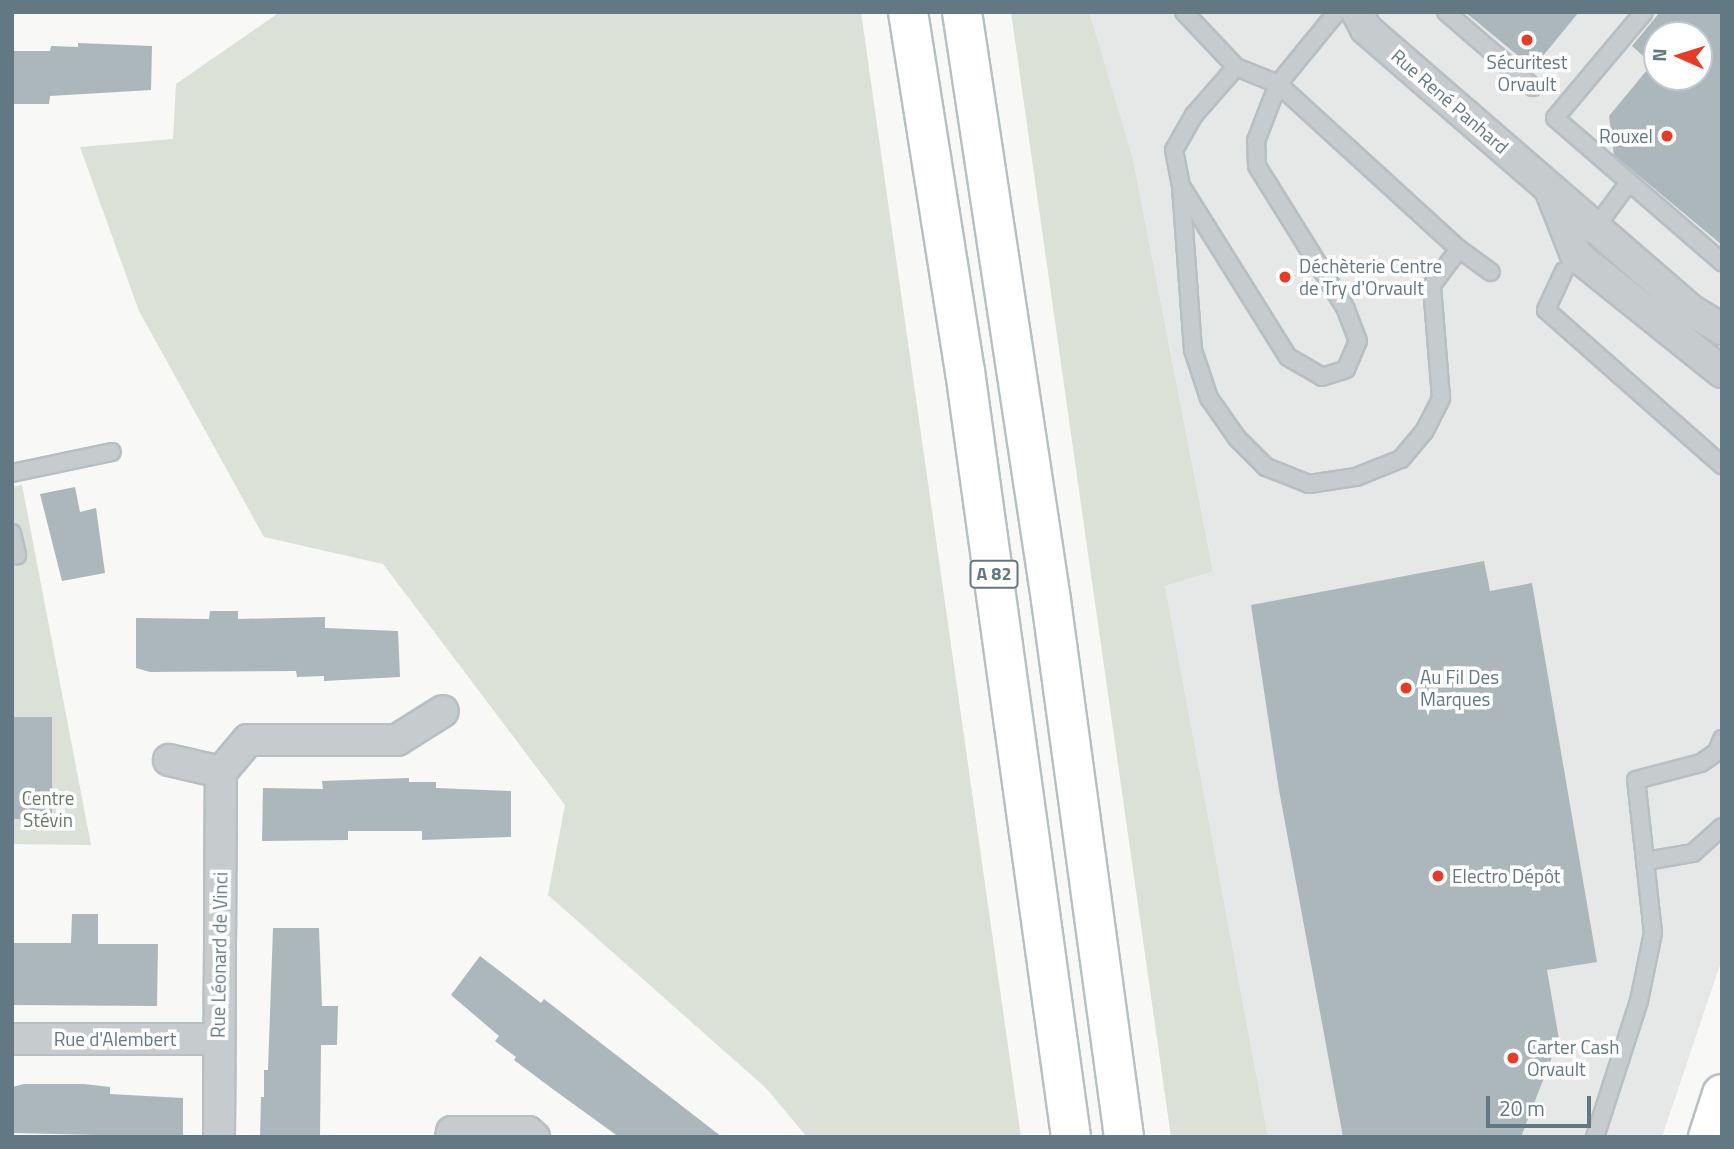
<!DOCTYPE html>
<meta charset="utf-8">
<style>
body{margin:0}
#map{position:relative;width:1734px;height:1149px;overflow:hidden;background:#f8f8f6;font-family:"Titillium Web",sans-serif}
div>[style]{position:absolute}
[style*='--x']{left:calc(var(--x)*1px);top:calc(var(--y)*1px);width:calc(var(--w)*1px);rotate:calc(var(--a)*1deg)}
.built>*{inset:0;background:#e6e8e7}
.green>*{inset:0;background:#dbe1d6}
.building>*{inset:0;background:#acb7bb;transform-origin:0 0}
.roads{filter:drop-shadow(2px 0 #b8bfc2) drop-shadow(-2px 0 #b8bfc2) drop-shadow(0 2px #b8bfc2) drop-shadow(0 -2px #b8bfc2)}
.lane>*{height:16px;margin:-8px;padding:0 8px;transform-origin:8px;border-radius:8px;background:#c6cbcd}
.street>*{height:30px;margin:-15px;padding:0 15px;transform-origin:15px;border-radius:15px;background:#c6cbcd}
.secondary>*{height:38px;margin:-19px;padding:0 19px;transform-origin:19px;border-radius:19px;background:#fff}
.highway>*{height:38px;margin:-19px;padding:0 19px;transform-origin:19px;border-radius:19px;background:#fff}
.dots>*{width:19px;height:19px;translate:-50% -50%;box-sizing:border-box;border:4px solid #fff;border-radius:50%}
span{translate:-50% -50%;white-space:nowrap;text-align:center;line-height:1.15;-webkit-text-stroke:7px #fff;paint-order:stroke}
.shield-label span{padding:2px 5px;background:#fff;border:2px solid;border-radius:5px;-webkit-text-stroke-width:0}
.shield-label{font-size:18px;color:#627882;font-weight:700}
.poi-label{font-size:19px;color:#627882}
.right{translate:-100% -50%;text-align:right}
.left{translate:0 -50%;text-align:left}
.street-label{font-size:19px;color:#627882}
.park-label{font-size:19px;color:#687a61}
.frame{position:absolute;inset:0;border:14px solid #627882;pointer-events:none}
.north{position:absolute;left:1643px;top:21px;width:70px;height:70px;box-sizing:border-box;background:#fff;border:2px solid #c0c9cd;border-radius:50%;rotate:273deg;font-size:19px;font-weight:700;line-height:28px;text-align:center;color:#627882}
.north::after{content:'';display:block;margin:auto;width:24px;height:32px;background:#eb3923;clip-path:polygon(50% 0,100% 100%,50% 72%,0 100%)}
.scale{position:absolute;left:1486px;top:1096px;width:105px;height:32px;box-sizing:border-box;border:4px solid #627882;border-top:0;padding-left:9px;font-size:21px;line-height:24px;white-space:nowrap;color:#627882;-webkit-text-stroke:5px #fff;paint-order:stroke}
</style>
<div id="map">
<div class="built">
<div style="clip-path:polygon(evenodd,1087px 12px,1722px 12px,1722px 959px,1662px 1137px,1268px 1137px,1165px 586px,1213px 570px,1133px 159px,1087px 12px,1657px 35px,1699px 35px,1699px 77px,1657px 77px,1657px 35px)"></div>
</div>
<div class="green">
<div style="clip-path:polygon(280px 12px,861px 12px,1021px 1137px,807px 1137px,766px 1088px,548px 895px,565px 805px,383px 564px,264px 537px,139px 311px,80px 147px,173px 139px,176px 84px)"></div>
<div style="clip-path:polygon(1011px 12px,1089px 12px,1133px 159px,1213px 571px,1165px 586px,1268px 1137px,1171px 1137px)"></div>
<div style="clip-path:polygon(22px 485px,91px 845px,12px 844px,12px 487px)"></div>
</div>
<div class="building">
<div style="clip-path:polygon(1465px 12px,1579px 12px,1533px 68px)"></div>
<div style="clip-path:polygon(evenodd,1660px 12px,1722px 12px,1722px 245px,1614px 155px,1609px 116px,1652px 64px,1632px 46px,1660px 12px,1657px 35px,1699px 35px,1699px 77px,1657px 77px,1657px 35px)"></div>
<div style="clip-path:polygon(78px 43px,152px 46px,151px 90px,50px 96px,49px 104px,12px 104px,12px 51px,50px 51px,51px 46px,78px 47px)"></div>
<div style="clip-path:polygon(75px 487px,80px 512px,96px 508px,105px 573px,62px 581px,40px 494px)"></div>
<div style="clip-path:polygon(1484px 561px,1490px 591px,1532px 583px,1597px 962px,1547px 970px,1559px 1039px,1521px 1137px,1343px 1137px,1279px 790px,1251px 605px)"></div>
<div style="clip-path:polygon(210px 611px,238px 611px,238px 619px,325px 617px,325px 628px,398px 631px,400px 677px,324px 681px,324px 676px,297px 677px,296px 671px,150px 672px,136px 668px,136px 618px,209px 619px)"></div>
<div style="left:12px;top:717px;width:40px;height:102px"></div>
<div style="clip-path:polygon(409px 778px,409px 782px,436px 782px,436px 788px,511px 791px,511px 837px,422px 840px,422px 831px,348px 831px,348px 840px,262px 841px,263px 788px,323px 789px,322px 781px)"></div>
<div style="clip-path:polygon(72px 914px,98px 914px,98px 944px,158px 944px,157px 1006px,12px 1005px,12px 943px,71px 943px)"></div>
<div style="clip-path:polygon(273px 928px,319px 928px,322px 1006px,338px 1006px,337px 1045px,321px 1045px,320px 1137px,260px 1137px,261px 1097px,264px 1097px,264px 1070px,268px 1070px)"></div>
<div style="clip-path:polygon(480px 956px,541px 1003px,544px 999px,722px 1137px,619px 1137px,554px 1090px,514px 1060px,516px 1057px,495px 1041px,499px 1036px,451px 995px)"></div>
<div style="clip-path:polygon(24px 1084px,84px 1084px,110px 1087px,110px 1094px,183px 1098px,183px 1137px,12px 1133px,12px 1087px)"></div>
</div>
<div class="roads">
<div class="lane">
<div style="--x:1184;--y:12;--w:76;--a:46.6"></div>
<div style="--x:1236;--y:67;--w:64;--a:131.2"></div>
<div style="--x:1194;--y:115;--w:40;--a:119.7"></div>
<div style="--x:1174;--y:150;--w:38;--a:79"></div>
<div style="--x:1181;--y:187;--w:163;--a:85.8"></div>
<div style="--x:1193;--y:350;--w:51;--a:71.6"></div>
<div style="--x:1209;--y:398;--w:49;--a:55"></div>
<div style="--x:1237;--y:438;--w:41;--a:45"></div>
<div style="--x:1266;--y:467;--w:46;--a:21.6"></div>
<div style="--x:1309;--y:484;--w:48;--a:-8.5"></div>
<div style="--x:1356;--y:477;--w:48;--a:-21.8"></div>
<div style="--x:1401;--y:459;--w:35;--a:-50"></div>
<div style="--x:1424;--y:432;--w:38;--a:-63"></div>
<div style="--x:1441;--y:398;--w:113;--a:-94.6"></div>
<div style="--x:1432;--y:285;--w:45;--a:-53.1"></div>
<div style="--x:1337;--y:12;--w:93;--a:129.3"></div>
<div style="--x:1278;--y:84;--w:245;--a:42.4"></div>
<div style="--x:1459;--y:249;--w:39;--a:36"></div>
<div style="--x:1446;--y:12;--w:115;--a:40.8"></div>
<div style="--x:1644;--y:12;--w:138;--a:130"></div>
<div style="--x:1555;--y:118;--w:221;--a:40.8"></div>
<div style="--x:1183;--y:189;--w:198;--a:58"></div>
<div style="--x:1288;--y:357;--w:39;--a:30"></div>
<div style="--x:1322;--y:377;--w:25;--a:-18"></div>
<div style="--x:1346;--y:369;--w:30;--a:-67"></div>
<div style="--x:1358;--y:341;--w:34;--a:-111"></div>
<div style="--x:1346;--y:309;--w:168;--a:-121.9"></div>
<div style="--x:1257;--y:166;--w:25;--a:-92"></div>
<div style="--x:1256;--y:141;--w:61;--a:-68.9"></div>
<div style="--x:1278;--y:84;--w:45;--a:-158"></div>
<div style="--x:1596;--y:227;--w:56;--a:-53.7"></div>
<div style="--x:1564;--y:271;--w:43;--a:114.8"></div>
<div style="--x:1546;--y:310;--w:235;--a:41.4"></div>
<div style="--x:12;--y:473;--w:102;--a:-11.9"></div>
<div style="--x:12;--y:533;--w:23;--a:77"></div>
<div style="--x:1646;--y:861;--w:48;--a:-9.7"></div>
<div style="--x:1693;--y:853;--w:39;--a:-42"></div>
<div style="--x:1595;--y:1137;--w:143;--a:-72.1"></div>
<div style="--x:1639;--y:1001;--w:69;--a:-78.4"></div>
<div style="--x:1653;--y:933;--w:154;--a:-96.3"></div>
<div style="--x:1636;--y:780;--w:67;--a:-14.7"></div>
<div style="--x:1701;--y:763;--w:19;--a:-35"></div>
<div style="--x:1717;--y:752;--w:14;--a:-69"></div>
</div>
<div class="street">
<div style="--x:1357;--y:12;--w:19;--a:62"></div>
<div style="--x:1366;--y:29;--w:431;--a:40.9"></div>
<div style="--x:1692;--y:311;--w:35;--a:31"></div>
<div style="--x:1550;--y:189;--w:71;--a:68.5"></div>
<div style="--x:1576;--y:255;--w:187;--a:38.7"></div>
<div style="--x:169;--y:760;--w:53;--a:13"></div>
<div style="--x:12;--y:1039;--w:206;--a:0"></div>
<div style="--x:219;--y:1137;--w:365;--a:-89.7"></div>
<div style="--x:221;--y:772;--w:42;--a:-49.8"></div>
<div style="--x:248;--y:740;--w:149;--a:0"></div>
<div style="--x:397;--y:740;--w:54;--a:-32.2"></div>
<div style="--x:451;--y:1137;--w:5;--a:-79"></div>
<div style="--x:452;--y:1132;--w:76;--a:0"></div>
<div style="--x:528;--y:1132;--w:8;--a:40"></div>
</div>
<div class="secondary">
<div style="--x:1708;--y:1137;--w:45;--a:-72"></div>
</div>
<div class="highway">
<div style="--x:908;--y:12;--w:363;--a:81"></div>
<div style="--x:965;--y:371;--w:773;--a:82.12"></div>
<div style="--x:962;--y:12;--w:595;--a:81.39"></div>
<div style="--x:1051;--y:600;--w:542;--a:82.26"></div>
</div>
</div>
<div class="dots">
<div style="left:1527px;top:40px;background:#eb3923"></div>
<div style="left:1667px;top:136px;background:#eb3923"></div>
<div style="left:1285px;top:277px;background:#eb3923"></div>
<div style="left:1406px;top:688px;background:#eb3923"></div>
<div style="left:1438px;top:876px;background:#eb3923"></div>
<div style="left:1513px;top:1058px;background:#eb3923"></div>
</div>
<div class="shield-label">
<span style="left:994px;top:574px">A 82</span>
</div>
<div class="poi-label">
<span style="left:1527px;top:73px">Sécuritest<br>Orvault</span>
<span class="right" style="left:1653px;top:136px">Rouxel</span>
<span class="left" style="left:1299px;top:277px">Déchèterie Centre<br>de Try d'Orvault</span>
<span class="left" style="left:1420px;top:688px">Au Fil Des<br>Marques</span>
<span class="left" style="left:1452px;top:876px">Electro Dépôt</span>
<span class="left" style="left:1527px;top:1058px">Carter Cash<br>Orvault</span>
</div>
<div class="street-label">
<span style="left:1450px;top:101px;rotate:41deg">Rue René Panhard</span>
<span style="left:219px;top:955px;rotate:-89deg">Rue Léonard de Vinci</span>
<span style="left:115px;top:1039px">Rue d'Alembert</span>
</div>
<div class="park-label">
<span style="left:48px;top:809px">Centre<br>Stévin</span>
</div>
<div class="frame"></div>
<div class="north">N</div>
<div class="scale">20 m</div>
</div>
